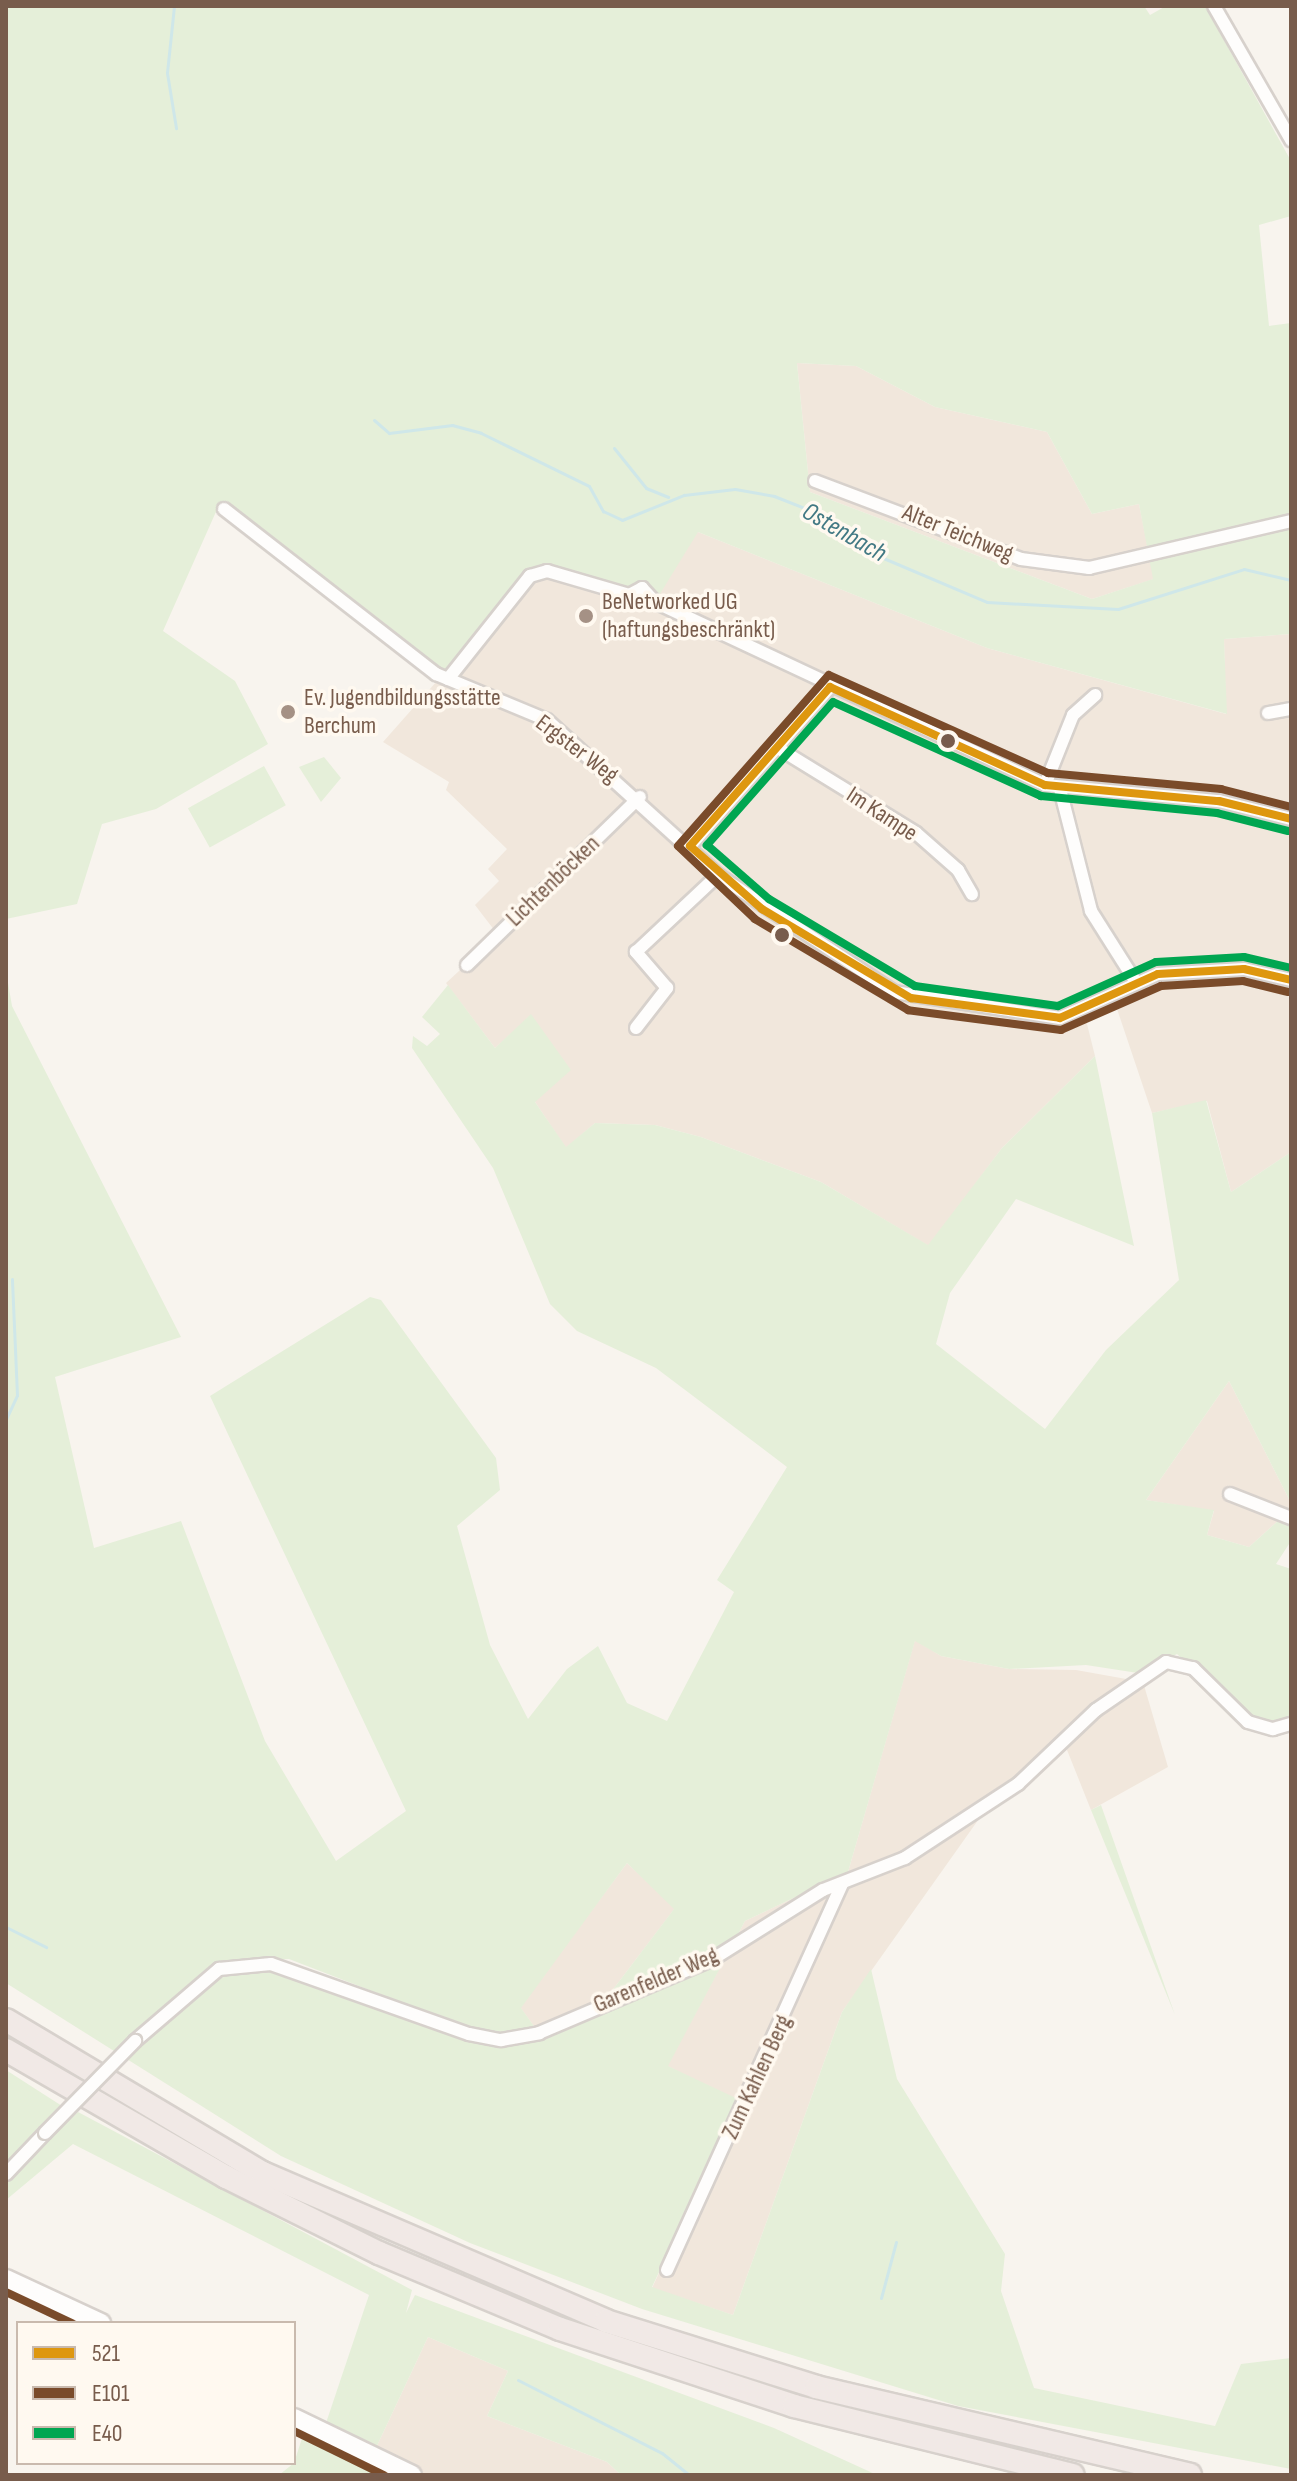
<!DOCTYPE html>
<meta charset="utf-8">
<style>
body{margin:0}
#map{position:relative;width:1297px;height:2481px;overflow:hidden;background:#f8f4ee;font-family:"Sofia Sans Condensed",sans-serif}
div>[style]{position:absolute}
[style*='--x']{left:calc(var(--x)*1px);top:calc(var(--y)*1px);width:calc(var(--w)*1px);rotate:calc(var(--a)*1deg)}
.residential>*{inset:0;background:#f1e7dc}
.green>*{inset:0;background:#e5efd9;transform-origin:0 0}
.stream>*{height:3px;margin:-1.5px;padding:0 1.5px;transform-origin:1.5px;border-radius:1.5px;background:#cfe7e9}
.roads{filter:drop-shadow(2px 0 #d7d1cc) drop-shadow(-2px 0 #d7d1cc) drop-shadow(0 2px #d7d1cc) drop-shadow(0 -2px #d7d1cc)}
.street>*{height:12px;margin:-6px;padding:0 6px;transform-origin:6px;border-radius:6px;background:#fefdfc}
.secondary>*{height:18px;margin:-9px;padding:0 9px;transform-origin:9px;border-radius:9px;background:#fefdfc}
.highway>*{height:22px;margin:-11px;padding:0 11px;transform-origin:11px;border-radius:11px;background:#f1e9e6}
.bridges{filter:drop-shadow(2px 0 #d7d1cc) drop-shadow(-2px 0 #d7d1cc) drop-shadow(0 2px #d7d1cc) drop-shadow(0 -2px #d7d1cc)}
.street-bridge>*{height:12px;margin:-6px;padding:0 6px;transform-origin:6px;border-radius:6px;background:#fefdfc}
.bus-1>*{height:8px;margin:-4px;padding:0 4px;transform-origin:4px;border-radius:4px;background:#de970f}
.bus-2>*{height:8px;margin:-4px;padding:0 4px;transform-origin:4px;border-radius:4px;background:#7a4b2a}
.bus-3>*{height:8px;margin:-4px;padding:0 4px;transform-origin:4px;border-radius:4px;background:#00a651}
.dots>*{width:22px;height:22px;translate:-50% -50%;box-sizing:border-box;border:4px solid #fff9f0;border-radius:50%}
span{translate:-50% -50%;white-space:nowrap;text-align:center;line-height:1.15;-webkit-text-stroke:7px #fff9f0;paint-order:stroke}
.street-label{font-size:24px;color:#785c4c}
.poi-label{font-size:24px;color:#785c4c}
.left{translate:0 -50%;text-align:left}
.water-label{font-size:26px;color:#427984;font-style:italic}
.frame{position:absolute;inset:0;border:8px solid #785c4c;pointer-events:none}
.legend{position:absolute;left:16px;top:2321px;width:280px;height:144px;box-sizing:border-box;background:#fff9f0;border:2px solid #c9baae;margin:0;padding:10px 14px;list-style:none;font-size:24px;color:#785c4c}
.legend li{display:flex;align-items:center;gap:16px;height:40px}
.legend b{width:40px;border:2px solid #c9baae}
</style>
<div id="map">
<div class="residential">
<div style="clip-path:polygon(797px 363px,856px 366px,935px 407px,1047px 432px,1092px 514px,1139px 504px,1154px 579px,1092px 599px,810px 492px)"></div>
<div style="clip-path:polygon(698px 532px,987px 648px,1226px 714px,1224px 639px,1291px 634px,1291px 1152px,1231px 1192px,1207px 1101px,1152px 1113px,1115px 1003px,1085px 1016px,1095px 1056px,1002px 1148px,929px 1246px,821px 1182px,701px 1137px,655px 1125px,595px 1123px,566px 1148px,535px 1102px,532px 1015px,495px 1048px,446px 983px,498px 935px,475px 905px,499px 881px,488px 869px,507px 849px,446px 790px,449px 782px,383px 742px,530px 576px)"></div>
<div style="clip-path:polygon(1229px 1381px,1291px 1503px,1291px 1525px,1279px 1520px,1249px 1547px,1207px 1535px,1214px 1511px,1146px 1500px)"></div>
<div style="clip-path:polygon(915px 1640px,941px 1656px,1009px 1669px,1076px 1670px,1143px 1682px,1168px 1767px,1091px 1810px,1065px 1745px,981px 1816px,842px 2012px,733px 2315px,652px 2288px,739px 2101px,667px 2066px,745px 1921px,848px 1872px)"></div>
<div style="clip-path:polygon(627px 1863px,675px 1908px,602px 2004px,541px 2036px,520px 2007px)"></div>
<div style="clip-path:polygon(428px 2337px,508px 2371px,487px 2416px,607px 2462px,621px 2475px,425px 2475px,375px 2450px)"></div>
</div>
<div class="green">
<div style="clip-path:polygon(evenodd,6px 6px,1144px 6px,1150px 15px,1166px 6px,1205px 6px,1291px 161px,1291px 216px,1259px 225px,1269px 326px,1291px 323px,1291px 634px,1224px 639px,1227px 714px,987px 648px,698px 532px,655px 602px,642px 588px,629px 595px,539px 571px,448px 679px,319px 589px,219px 505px,163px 631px,235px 681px,268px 744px,156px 809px,102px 824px,77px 904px,6px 919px,6px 6px,797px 363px,856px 366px,935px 407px,1047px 432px,1092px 514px,1139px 504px,1153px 579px,1092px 599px,810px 492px,797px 363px)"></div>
<div style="clip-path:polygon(324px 757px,341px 778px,321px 802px,299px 767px)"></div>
<div style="left:264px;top:766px;width:45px;height:87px;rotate:61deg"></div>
<div style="clip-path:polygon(evenodd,6px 971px,12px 1006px,181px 1337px,55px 1377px,94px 1548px,181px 1521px,265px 1741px,336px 1861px,406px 1811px,210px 1396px,370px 1297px,381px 1300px,496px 1458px,500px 1490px,457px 1526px,490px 1645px,528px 1719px,567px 1669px,598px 1646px,627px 1703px,667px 1721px,734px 1592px,717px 1580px,787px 1467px,656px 1368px,577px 1331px,550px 1304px,493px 1168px,412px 1048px,413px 1036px,427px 1046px,440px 1034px,422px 1017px,448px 985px,495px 1048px,531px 1014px,571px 1070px,535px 1102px,566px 1147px,595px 1123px,655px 1125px,701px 1137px,821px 1182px,928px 1245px,1002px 1148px,1095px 1056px,1134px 1246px,1016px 1199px,950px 1293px,936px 1344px,1045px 1429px,1106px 1350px,1179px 1280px,1152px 1113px,1206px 1100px,1231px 1192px,1291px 1152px,1291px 1503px,1229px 1381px,1146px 1500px,1214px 1510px,1207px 1535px,1249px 1547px,1279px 1520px,1291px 1525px,1291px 1541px,1276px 1564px,1291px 1569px,1291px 1720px,1253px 1721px,1177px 1654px,1138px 1673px,1086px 1665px,1009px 1669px,941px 1656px,915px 1641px,848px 1872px,745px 1921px,668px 2066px,740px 2100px,652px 2287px,733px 2315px,842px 2012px,871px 1969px,897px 2079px,1005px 2254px,1001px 2291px,1034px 2388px,1215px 2426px,1241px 2364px,1291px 2358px,1291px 2469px,958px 2406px,642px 2309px,470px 2243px,281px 2156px,6px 1983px,6px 971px,627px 1863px,674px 1909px,602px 2004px,541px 2036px,521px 2008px,627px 1863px,6px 971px,289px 1959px,478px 2032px,491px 2044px,283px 1969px,237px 1971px,201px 1987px,195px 1979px,232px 1961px,289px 1959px)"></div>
<div style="clip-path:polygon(1101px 1805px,1175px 2015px,1091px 1810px)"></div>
<div style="clip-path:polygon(6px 2070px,62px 2106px,6px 2164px)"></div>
<div style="clip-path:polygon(78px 2112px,412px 2290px,406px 2313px,415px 2295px,774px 2428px,877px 2475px,621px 2475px,607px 2462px,487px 2416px,508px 2371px,428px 2337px,375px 2450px,326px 2423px,369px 2295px,73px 2144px,6px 2200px,6px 2180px)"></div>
<div style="clip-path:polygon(304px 2432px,395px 2475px,279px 2475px,294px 2463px)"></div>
</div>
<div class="stream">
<div style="--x:174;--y:6;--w:67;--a:96"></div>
<div style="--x:167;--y:73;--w:56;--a:80.7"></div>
<div style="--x:374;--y:420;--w:20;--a:41"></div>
<div style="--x:389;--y:433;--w:64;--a:-7.2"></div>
<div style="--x:452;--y:425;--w:30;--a:15"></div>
<div style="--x:481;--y:433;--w:120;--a:26.1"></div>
<div style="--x:589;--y:486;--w:29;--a:61"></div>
<div style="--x:603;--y:511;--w:21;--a:25"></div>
<div style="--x:622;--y:520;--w:67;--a:-22"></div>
<div style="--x:684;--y:495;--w:51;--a:-6.7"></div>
<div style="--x:735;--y:489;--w:40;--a:10"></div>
<div style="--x:774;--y:496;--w:41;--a:21.5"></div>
<div style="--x:812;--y:511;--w:55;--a:39.1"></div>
<div style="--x:855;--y:546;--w:143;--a:23"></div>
<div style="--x:987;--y:602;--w:131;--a:3.1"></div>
<div style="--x:1118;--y:609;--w:132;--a:-17.6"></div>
<div style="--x:1244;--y:569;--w:48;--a:13.2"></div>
<div style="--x:614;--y:448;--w:51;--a:51.3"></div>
<div style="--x:646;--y:488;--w:24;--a:22"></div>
<div style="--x:6;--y:1419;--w:26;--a:-65"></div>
<div style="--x:17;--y:1395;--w:116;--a:-92.5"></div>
<div style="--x:6;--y:1927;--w:45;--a:26.6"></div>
<div style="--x:881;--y:2298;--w:58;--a:-75"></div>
<div style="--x:518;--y:2380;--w:161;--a:26.9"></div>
<div style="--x:662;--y:2453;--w:35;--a:39"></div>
</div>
<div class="roads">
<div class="street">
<div style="--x:1214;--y:6;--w:155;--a:60.1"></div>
<div style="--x:815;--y:481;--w:220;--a:20.7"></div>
<div style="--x:1021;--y:559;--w:69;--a:7.5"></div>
<div style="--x:1089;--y:568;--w:207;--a:-13.1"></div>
<div style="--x:224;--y:509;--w:269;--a:37.9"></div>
<div style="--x:436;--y:674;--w:120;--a:22.5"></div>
<div style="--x:547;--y:720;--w:231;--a:42.2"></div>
<div style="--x:718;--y:875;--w:211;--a:33.6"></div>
<div style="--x:894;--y:992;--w:168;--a:8.9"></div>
<div style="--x:1060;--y:1018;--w:107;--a:-24.2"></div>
<div style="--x:1158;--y:974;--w:86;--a:-3.3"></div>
<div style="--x:1244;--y:969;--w:48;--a:13.2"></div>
<div style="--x:448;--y:679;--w:132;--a:-51.5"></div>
<div style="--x:530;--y:576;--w:18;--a:-16"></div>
<div style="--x:547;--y:571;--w:85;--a:16.3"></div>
<div style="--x:629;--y:595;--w:15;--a:-28"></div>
<div style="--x:642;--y:588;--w:19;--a:47"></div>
<div style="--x:655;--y:602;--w:431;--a:25.1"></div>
<div style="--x:1045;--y:785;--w:175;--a:5.3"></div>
<div style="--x:1219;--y:801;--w:74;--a:14"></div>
<div style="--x:1268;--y:713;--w:23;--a:-10"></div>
<div style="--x:778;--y:748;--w:162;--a:31.6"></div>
<div style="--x:916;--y:833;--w:56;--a:41.4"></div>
<div style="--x:958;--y:870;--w:28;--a:60"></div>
<div style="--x:1045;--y:785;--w:75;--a:-68.2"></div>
<div style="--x:1073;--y:715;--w:30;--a:-42"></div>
<div style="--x:1060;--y:789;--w:126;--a:75.7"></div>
<div style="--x:1091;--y:911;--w:80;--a:57.7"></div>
<div style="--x:690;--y:846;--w:212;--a:-48.6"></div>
<div style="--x:467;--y:965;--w:241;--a:-44.2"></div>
<div style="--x:636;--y:1028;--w:51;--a:-52.2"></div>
<div style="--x:667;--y:988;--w:48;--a:-130.7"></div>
<div style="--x:636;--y:952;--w:112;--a:-43.2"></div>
<div style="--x:1230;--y:1494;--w:66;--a:21.5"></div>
<div style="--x:135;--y:2041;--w:111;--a:-40.6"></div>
<div style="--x:219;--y:1969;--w:52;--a:-5.5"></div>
<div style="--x:271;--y:1964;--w:210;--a:19.5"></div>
<div style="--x:469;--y:2034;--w:33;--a:11"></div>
<div style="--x:501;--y:2040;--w:39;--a:-10"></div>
<div style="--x:539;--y:2033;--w:189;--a:-23"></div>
<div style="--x:713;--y:1959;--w:130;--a:-32.1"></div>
<div style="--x:823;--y:1890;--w:88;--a:-21.3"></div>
<div style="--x:905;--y:1858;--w:135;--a:-33.2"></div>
<div style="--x:1018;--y:1784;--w:108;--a:-43.5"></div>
<div style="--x:1096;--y:1710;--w:85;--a:-34.4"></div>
<div style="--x:1166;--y:1662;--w:28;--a:13"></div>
<div style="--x:1193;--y:1668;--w:77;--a:44.5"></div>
<div style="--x:1248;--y:1722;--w:26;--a:16"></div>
<div style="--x:1273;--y:1729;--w:19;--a:-16"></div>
<div style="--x:6;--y:2174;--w:57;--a:-46.4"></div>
<div style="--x:667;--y:2270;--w:424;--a:-65.6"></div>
</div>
<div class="secondary">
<div style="--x:6;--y:2279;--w:105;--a:24.9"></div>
<div style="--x:294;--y:2418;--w:131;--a:25.8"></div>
</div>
<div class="highway">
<div style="--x:6;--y:2020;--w:299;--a:30.8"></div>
<div style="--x:263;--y:2173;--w:374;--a:23.3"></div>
<div style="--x:606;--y:2321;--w:220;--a:17.4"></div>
<div style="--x:816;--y:2387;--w:384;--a:13.2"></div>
<div style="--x:6;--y:2050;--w:254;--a:30"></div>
<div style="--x:226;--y:2177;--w:171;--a:26.4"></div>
<div style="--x:379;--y:2253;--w:196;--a:22.8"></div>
<div style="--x:560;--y:2329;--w:246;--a:18.2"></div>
<div style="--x:794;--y:2406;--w:287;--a:13.9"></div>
</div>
</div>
<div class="bridges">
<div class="street-bridge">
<div style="--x:45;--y:2133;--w:129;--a:-45.6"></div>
</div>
</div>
<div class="bus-1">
<div style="--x:830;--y:687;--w:236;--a:24.5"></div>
<div style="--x:1045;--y:785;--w:175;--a:5.3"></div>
<div style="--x:1219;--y:801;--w:74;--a:14"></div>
<div style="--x:690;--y:846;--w:96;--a:41.2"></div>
<div style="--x:762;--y:909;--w:174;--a:30.9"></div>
<div style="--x:911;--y:998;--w:150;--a:7.6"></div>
<div style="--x:1060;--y:1018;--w:107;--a:-24.2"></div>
<div style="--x:1158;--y:974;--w:86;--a:-3.3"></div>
<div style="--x:1244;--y:969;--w:48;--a:13.2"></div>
<div style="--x:690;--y:846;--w:212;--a:-48.6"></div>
</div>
<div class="bus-2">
<div style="--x:1288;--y:992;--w:46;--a:-166.3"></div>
<div style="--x:1243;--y:981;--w:82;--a:176.5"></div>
<div style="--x:1161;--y:986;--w:109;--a:156.3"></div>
<div style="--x:1061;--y:1030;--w:154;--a:-172.6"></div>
<div style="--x:908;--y:1010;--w:178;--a:-149.3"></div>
<div style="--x:755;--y:919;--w:106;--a:-136.5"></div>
<div style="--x:678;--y:846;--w:228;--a:-48.6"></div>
<div style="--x:829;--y:675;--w:240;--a:24.1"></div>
<div style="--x:1048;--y:773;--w:174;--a:5.3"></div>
<div style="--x:1221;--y:789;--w:72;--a:14.4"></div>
<div style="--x:6;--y:2292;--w:73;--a:25.2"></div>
<div style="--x:294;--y:2431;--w:100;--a:26.1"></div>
</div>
<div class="bus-3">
<div style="--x:1288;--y:831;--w:73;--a:-165.8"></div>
<div style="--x:1217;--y:813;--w:177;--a:-174.5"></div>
<div style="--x:1041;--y:796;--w:228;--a:-155.7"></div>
<div style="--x:833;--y:702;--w:191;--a:131.4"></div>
<div style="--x:707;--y:845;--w:82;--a:41.1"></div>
<div style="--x:769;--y:899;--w:170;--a:30.8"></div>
<div style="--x:915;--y:986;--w:144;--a:8"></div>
<div style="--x:1058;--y:1006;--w:107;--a:-24.2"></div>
<div style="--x:1156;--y:962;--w:88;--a:-3.3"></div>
<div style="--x:1244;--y:957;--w:48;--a:13.2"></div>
</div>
<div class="dots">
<div style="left:586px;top:616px;background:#a59185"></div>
<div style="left:288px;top:712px;background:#a59185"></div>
<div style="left:948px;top:741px;background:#785c4c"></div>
<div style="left:782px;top:935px;background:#785c4c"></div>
</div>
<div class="street-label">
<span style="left:958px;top:533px;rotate:22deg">Alter Teichweg</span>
<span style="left:577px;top:749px;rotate:37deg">Ergster Weg</span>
<span style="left:882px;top:814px;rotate:33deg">Im Kampe</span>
<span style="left:553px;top:881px;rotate:-44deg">Lichtenböcken</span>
<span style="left:656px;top:1980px;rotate:-23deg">Garenfelder Weg</span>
<span style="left:757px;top:2077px;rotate:-65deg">Zum Kahlen Berg</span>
</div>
<div class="poi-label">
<span class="left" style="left:602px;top:616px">BeNetworked UG<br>(haftungsbeschränkt)</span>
<span class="left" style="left:304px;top:712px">Ev. Jugendbildungsstätte<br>Berchum</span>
</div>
<div class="water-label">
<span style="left:844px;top:533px;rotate:30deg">Ostenbach</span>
</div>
<div class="frame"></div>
<ul class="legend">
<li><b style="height:10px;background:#de970f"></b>521</li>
<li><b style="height:10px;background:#7a4b2a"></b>E101</li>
<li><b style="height:10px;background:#00a651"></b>E40</li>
</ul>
</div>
